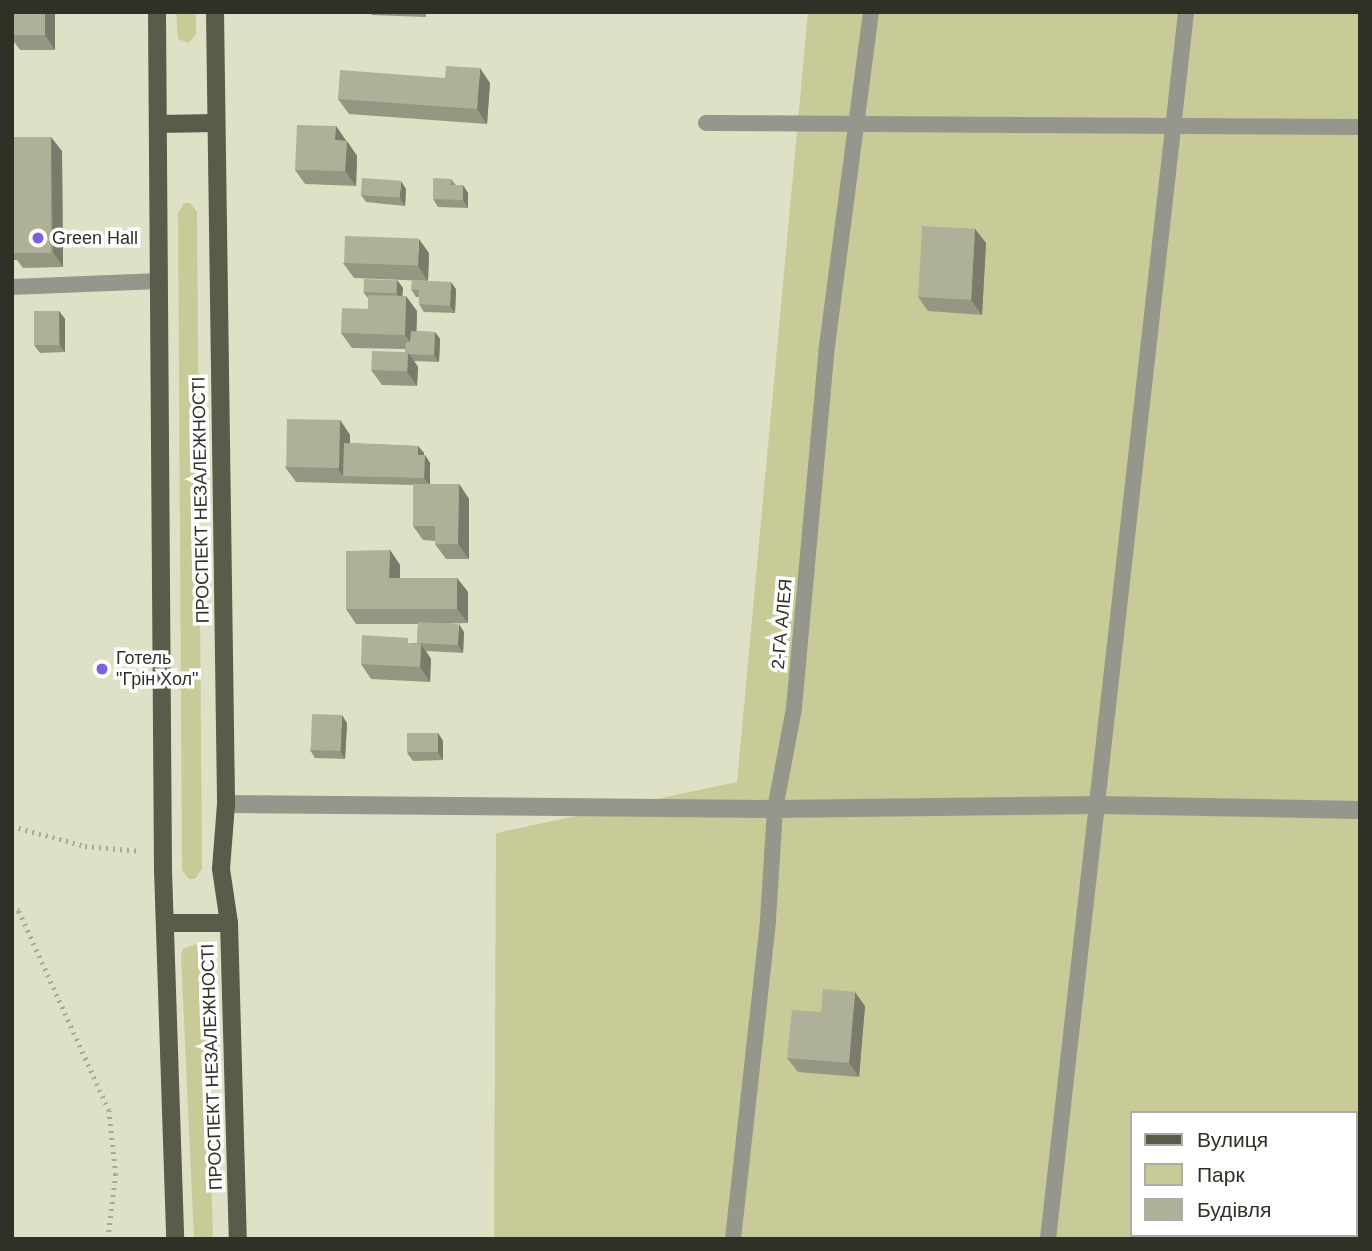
<!DOCTYPE html>
<meta charset="utf-8">
<style>
body{margin:0}
#map{position:relative;width:1372px;height:1251px;overflow:hidden;background:#dfe1c7;font-family:Helvetica,sans-serif}
div>[style]{position:absolute}
[style*='--x']{left:calc(var(--x)*1px);top:calc(var(--y)*1px);width:calc(var(--w)*1px);rotate:calc(var(--a)*1deg)}
.green>*{inset:0;background:#c8cb98}
.path>*{height:4.5px;margin-top:-2.25px;transform-origin:0;background:repeating-linear-gradient(90deg,#a9aa95 0 2px,transparent 0 7px)}
.service>*{height:16px;margin:-8px;padding:0 8px;transform-origin:8px;border-radius:8px;background:#95968c}
.minor>*{height:18px;margin:-9px;padding:0 9px;transform-origin:9px;border-radius:9px;background:#95968c}
.primary>*{height:18px;margin:-9px;padding:0 9px;transform-origin:9px;border-radius:9px;background:#5a5b49}
.wall>*{inset:0;background:#969783}
.shaded-wall>*{inset:0;background:#7a7b6a}
.building>*{inset:0;background:#afb098;transform-origin:0 0}
.dots>*{width:19px;height:19px;translate:-50% -50%;box-sizing:border-box;border:4px solid #fff;border-radius:50%}
span{translate:-50% -50%;white-space:nowrap;text-align:center;line-height:1.15;-webkit-text-stroke:7px #fff;paint-order:stroke}
.poi-label{font-size:18px;color:#2f3026}
.left{translate:0 -50%;text-align:left}
.street-label{font-size:18px;color:#2f3026}
.frame{position:absolute;inset:0;border:14px solid #2f3026;pointer-events:none}
.legend{position:absolute;left:1130px;top:1111px;width:228px;height:126px;box-sizing:border-box;background:#fff;border:2px solid #acaca8;margin:0;padding:9px 12px;list-style:none;font-size:21px;color:#2f3026}
.legend li{display:flex;align-items:center;gap:14px;height:35px}
.legend b{width:35px;border:2px solid #acaca8}
</style>
<div id="map">
<div class="green">
<div style="clip-path:polygon(176px 12px,196px 12px,196px 34px,189px 43px,178px 39px)"></div>
<div style="clip-path:polygon(evenodd,808px 12px,1360px 12px,1360px 1239px,494px 1239px,496px 833px,737px 782px,808px 12px,1132px 1113px,1356px 1113px,1356px 1235px,1132px 1235px,1132px 1113px)"></div>
<div style="clip-path:polygon(184px 203px,190px 203px,197px 212px,202px 869px,195px 879px,189px 879px,182px 870px,178px 213px)"></div>
<div style="clip-path:polygon(196px 944px,205px 956px,213px 1239px,194px 1239px,181px 956px,183px 949px)"></div>
</div>
<div class="path">
<div style="--x:12;--y:826;--w:76;--a:15.3"></div>
<div style="--x:85;--y:846;--w:56;--a:5.1"></div>
<div style="--x:12;--y:905;--w:9;--a:41"></div>
<div style="--x:19;--y:911;--w:218;--a:65.7"></div>
<div style="--x:109;--y:1110;--w:64;--a:83.8"></div>
<div style="--x:116;--y:1174;--w:65;--a:97"></div>
</div>
<div class="service">
<div style="--x:706;--y:123;--w:654;--a:0.35"></div>
<div style="--x:12;--y:287;--w:147;--a:-2.3"></div>
<div style="--x:733;--y:1239;--w:321;--a:-83.7"></div>
<div style="--x:768;--y:920;--w:111;--a:-86.4"></div>
<div style="--x:775;--y:809;--w:103;--a:-79.3"></div>
<div style="--x:794;--y:708;--w:364;--a:-84.8"></div>
<div style="--x:827;--y:346;--w:337;--a:-82.5"></div>
<div style="--x:1048;--y:1239;--w:1235;--a:-83.58"></div>
</div>
<div class="minor">
<div style="--x:226;--y:804;--w:549;--a:0.52"></div>
<div style="--x:775;--y:809;--w:322;--a:-0.7"></div>
<div style="--x:1097;--y:805;--w:263;--a:1.1"></div>
</div>
<div class="primary">
<div style="--x:157;--y:12;--w:858;--a:89.6"></div>
<div style="--x:163;--y:870;--w:369;--a:88.1"></div>
<div style="--x:215;--y:12;--w:792;--a:89.2"></div>
<div style="--x:226;--y:804;--w:65;--a:94.4"></div>
<div style="--x:221;--y:869;--w:55;--a:81.6"></div>
<div style="--x:229;--y:923;--w:316;--a:88.4"></div>
<div style="--x:158;--y:124;--w:58;--a:-1"></div>
<div style="--x:167;--y:923;--w:62;--a:0"></div>
</div>
<div class="wall">
<div style="clip-path:polygon(12px 12px,55px 12px,55px 50px,20px 50px,12px 39px)"></div>
<div style="clip-path:polygon(370px 12px,426px 12px,426px 17px,372px 15px)"></div>
<div style="clip-path:polygon(490px 83px,487px 124px,349px 114px,338px 99px)"></div>
<div style="clip-path:polygon(336px 126px,357px 156px,356px 186px,305px 184px,295px 170px)"></div>
<div style="clip-path:polygon(12px 137px,62px 151px,63px 267px,23px 268px,17px 260px,12px 260px)"></div>
<div style="clip-path:polygon(451px 179px,456px 185px,468px 193px,468px 208px,438px 207px,433px 199px)"></div>
<div style="clip-path:polygon(406px 189px,405px 206px,366px 202px,361px 195px)"></div>
<div style="clip-path:polygon(975px 229px,986px 243px,982px 315px,928px 311px,918px 297px)"></div>
<div style="clip-path:polygon(429px 253px,428px 281px,354px 278px,343px 263px)"></div>
<div style="clip-path:polygon(397px 280px,403px 288px,402px 296px,417px 311px,416px 331px,435px 332px,440px 339px,439px 362px,414px 361px,418px 367px,417px 386px,382px 385px,371px 370px,405px 352px,405px 349px,352px 348px,341px 333px,368px 309px,368px 298px,363px 292px)"></div>
<div style="clip-path:polygon(411px 289px,456px 289px,455px 313px,424px 312px,419px 304px,419px 297px,416px 297px)"></div>
<div style="clip-path:polygon(59px 311px,65px 319px,65px 352px,40px 353px,34px 345px)"></div>
<div style="clip-path:polygon(340px 420px,350px 435px,350px 443px,418px 446px,424px 453px,424px 455px,425px 455px,430px 463px,430px 484px,459px 484px,469px 499px,469px 559px,446px 559px,435px 544px,435px 541px,423px 540px,413px 526px,413px 485px,296px 482px,285px 467px)"></div>
<div style="clip-path:polygon(390px 550px,400px 565px,400px 578px,457px 578px,468px 592px,468px 623px,439px 624px,464px 632px,463px 653px,426px 651px,431px 659px,430px 682px,371px 679px,361px 664px,412px 643px,417px 643px,418px 624px,356px 624px,346px 609px)"></div>
<div style="clip-path:polygon(347px 723px,345px 759px,315px 758px,310px 750px)"></div>
<div style="clip-path:polygon(438px 733px,443px 741px,443px 760px,413px 761px,407px 753px)"></div>
<div style="clip-path:polygon(865px 1006px,859px 1077px,798px 1072px,787px 1058px,821px 1012px)"></div>
</div>
<div class="shaded-wall">
<div style="clip-path:polygon(45px 12px,55px 12px,55px 50px,45px 35px)"></div>
<div style="clip-path:polygon(480px 68px,490px 83px,487px 124px,477px 109px)"></div>
<div style="clip-path:polygon(336px 126px,346px 141px,335px 140px)"></div>
<div style="clip-path:polygon(51px 137px,62px 151px,63px 267px,53px 252px)"></div>
<div style="clip-path:polygon(347px 141px,357px 156px,356px 186px,345px 171px)"></div>
<div style="clip-path:polygon(401px 181px,406px 189px,405px 206px,400px 198px)"></div>
<div style="clip-path:polygon(463px 185px,468px 193px,468px 208px,463px 200px)"></div>
<div style="clip-path:polygon(975px 229px,986px 243px,982px 315px,971px 300px)"></div>
<div style="clip-path:polygon(419px 239px,429px 253px,428px 281px,418px 266px)"></div>
<div style="clip-path:polygon(397px 280px,403px 288px,402px 302px,397px 294px)"></div>
<div style="clip-path:polygon(451px 282px,456px 289px,455px 313px,450px 306px)"></div>
<div style="clip-path:polygon(406px 296px,417px 311px,416px 350px,405px 335px)"></div>
<div style="clip-path:polygon(59px 311px,65px 319px,65px 352px,60px 345px)"></div>
<div style="clip-path:polygon(435px 332px,440px 339px,439px 362px,434px 355px)"></div>
<div style="clip-path:polygon(408px 352px,418px 367px,417px 386px,407px 372px)"></div>
<div style="clip-path:polygon(340px 420px,350px 435px,349px 476px,343px 476px,338px 469px)"></div>
<div style="clip-path:polygon(418px 446px,424px 453px,424px 463px,418px 455px)"></div>
<div style="clip-path:polygon(425px 455px,430px 463px,430px 486px,424px 478px)"></div>
<div style="clip-path:polygon(459px 484px,469px 499px,469px 559px,458px 544px)"></div>
<div style="clip-path:polygon(390px 550px,400px 565px,400px 593px,389px 578px)"></div>
<div style="clip-path:polygon(457px 578px,468px 592px,468px 623px,457px 609px)"></div>
<div style="clip-path:polygon(459px 624px,464px 632px,463px 653px,458px 645px)"></div>
<div style="clip-path:polygon(421px 644px,431px 659px,430px 682px,420px 667px)"></div>
<div style="clip-path:polygon(342px 715px,347px 723px,345px 759px,340px 751px)"></div>
<div style="clip-path:polygon(438px 733px,443px 741px,443px 760px,438px 752px)"></div>
<div style="clip-path:polygon(855px 992px,865px 1006px,859px 1077px,849px 1063px)"></div>
</div>
<div class="building">
<div style="left:12px;top:12px;width:33px;height:23px"></div>
<div style="clip-path:polygon(446px 66px,480px 68px,477px 109px,338px 99px,340px 70px,445px 78px)"></div>
<div style="clip-path:polygon(297px 125px,336px 126px,335px 140px,347px 141px,345px 171px,295px 170px)"></div>
<div style="left:12px;top:137px;width:39px;height:116px"></div>
<div style="left:362px;top:178px;width:39px;height:17px;rotate:4deg"></div>
<div style="clip-path:polygon(433px 178px,451px 179px,451px 185px,463px 185px,463px 200px,433px 199px)"></div>
<div style="left:922px;top:226px;width:53px;height:71px;rotate:3deg"></div>
<div style="left:345px;top:236px;width:74px;height:27px;rotate:2deg"></div>
<div style="left:364px;top:279px;width:33px;height:13px;rotate:2deg"></div>
<div style="clip-path:polygon(412px 280px,451px 282px,450px 306px,419px 304px,419px 290px,411px 289px)"></div>
<div style="clip-path:polygon(368px 295px,406px 296px,405px 335px,341px 333px,342px 308px,368px 309px)"></div>
<div style="left:34px;top:311px;width:25px;height:34px"></div>
<div style="clip-path:polygon(411px 331px,435px 332px,434px 355px,408px 354px,408px 352px,405px 352px,406px 342px,410px 342px)"></div>
<div style="left:372px;top:351px;width:36px;height:19px;rotate:2deg"></div>
<div style="left:287px;top:419px;width:53px;height:48px;rotate:1deg"></div>
<div style="clip-path:polygon(344px 443px,418px 446px,418px 455px,425px 455px,424px 478px,343px 476px)"></div>
<div style="clip-path:polygon(413px 484px,459px 484px,458px 544px,435px 544px,435px 526px,413px 526px)"></div>
<div style="clip-path:polygon(390px 550px,389px 578px,457px 578px,457px 609px,346px 609px,346px 551px)"></div>
<div style="left:418px;top:622px;width:41px;height:21px;rotate:3deg"></div>
<div style="clip-path:polygon(362px 635px,408px 638px,408px 643px,421px 644px,420px 667px,361px 664px)"></div>
<div style="left:312px;top:714px;width:30px;height:36px;rotate:2deg"></div>
<div style="left:438px;top:733px;width:19px;height:31px;rotate:90deg"></div>
<div style="clip-path:polygon(823px 989px,855px 992px,849px 1063px,787px 1058px,792px 1010px,821px 1012px)"></div>
</div>
<div class="dots">
<div style="left:38px;top:238px;background:#7d60db"></div>
<div style="left:102px;top:669px;background:#7d60db"></div>
</div>
<div class="poi-label">
<span class="left" style="left:52px;top:238px">Green Hall</span>
<span class="left" style="left:116px;top:669px">Готель<br>"Грін Хол"</span>
</div>
<div class="street-label">
<span style="left:201px;top:500px;rotate:-91deg">ПРОСПЕКТ НЕЗАЛЕЖНОСТІ</span>
<span style="left:782px;top:624px;rotate:-85deg">2-ГА АЛЕЯ</span>
<span style="left:212px;top:1067px;rotate:-92deg">ПРОСПЕКТ НЕЗАЛЕЖНОСТІ</span>
</div>
<div class="frame"></div>
<ul class="legend">
<li><b style="height:9px;background:#5a5b49"></b>Вулиця</li>
<li><b style="height:19px;background:#c8cb98"></b>Парк</li>
<li><b style="height:19px;background:#afb098"></b>Будівля</li>
</ul>
</div>
